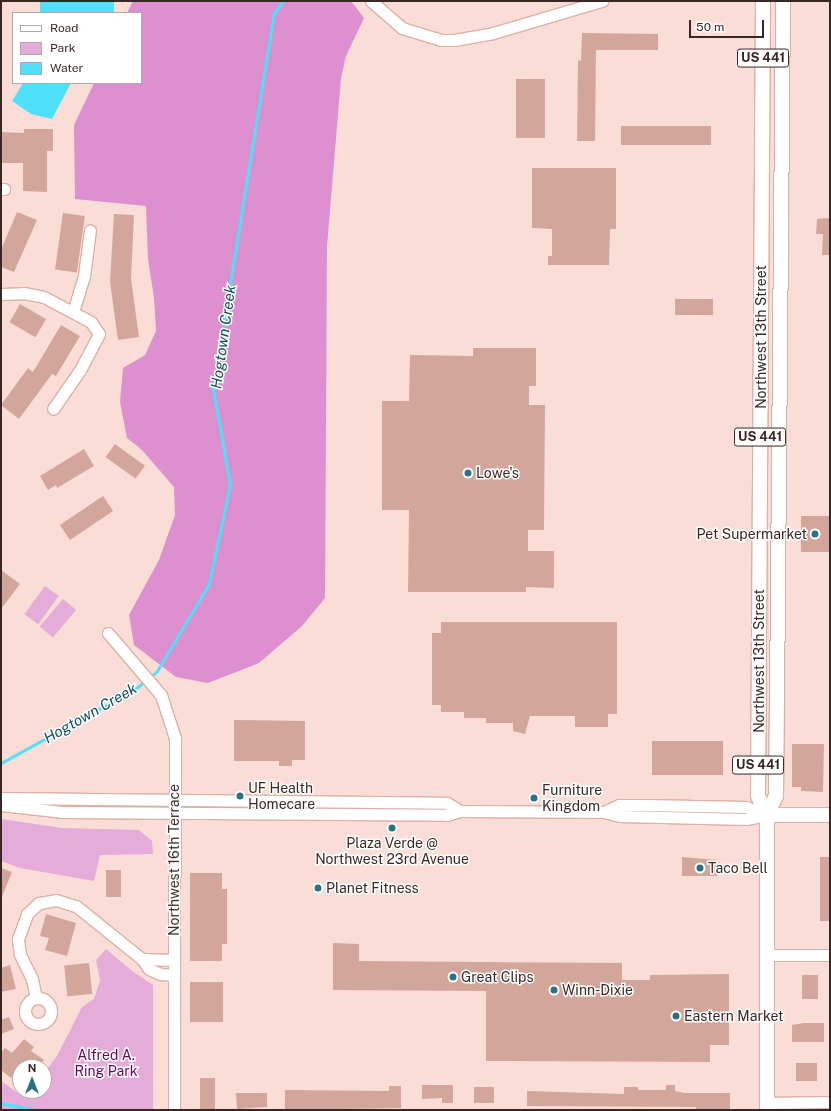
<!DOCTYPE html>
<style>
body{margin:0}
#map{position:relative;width:831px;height:1111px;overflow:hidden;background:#faddd6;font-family:"Public Sans",sans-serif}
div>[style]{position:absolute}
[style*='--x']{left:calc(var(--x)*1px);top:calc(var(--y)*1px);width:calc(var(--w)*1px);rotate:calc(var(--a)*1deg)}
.green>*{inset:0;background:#e5acda;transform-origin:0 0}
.forest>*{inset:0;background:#de8fd0}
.water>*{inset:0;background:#4fe0fc;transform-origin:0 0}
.stream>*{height:3px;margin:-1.5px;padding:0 1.5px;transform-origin:1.5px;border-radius:1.5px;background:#4fe0fc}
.building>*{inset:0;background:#d3a69c;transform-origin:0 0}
.roads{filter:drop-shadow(1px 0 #ddb0a5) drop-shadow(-1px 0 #ddb0a5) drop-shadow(0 1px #ddb0a5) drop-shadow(0 -1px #ddb0a5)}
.minor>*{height:11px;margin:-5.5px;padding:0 5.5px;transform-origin:5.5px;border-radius:5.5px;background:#fff}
.minor>.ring{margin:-5.5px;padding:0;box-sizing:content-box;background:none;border:11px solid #fff;border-radius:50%}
.major>*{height:14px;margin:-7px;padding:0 7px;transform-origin:7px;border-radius:7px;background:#fff}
.dots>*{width:11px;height:11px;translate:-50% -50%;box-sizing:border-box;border:2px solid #fff;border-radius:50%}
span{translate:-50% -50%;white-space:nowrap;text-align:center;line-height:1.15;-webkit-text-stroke:3px #fff;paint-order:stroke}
.shield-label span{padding:1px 3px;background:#fff;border:1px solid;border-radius:3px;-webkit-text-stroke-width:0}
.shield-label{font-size:13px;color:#392723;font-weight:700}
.street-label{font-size:14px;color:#392723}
.poi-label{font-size:14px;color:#392723}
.left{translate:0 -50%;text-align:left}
.right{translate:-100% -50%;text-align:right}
.park-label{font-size:14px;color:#66035d}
.water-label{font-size:15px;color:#0f4e5a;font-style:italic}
.frame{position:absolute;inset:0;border:2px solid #392723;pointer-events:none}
.legend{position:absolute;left:12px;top:12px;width:130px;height:72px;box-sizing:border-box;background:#fff;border:1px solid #b0a9a7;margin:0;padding:5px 7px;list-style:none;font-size:12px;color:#392723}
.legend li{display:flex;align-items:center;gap:8px;height:20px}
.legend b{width:20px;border:1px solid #b0a9a7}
.north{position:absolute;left:12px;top:1059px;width:40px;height:40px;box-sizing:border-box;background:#fff;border:1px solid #b0a9a7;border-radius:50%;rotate:0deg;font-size:11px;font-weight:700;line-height:16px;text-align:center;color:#392723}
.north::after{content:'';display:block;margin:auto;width:14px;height:18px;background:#2b717f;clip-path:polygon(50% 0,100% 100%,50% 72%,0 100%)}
.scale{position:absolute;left:689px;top:20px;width:75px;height:18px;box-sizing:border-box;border:2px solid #392723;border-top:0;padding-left:5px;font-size:12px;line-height:14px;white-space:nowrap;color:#392723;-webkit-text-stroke:3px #fff;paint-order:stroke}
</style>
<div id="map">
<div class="green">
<div style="left:45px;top:586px;width:17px;height:35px;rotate:36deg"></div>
<div style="left:63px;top:599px;width:17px;height:36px;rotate:40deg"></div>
<div style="clip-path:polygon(1px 819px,62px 828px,139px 830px,152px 841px,153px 854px,100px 855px,94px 881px,20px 868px,1px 861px)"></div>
<div style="clip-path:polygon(106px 949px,132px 971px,153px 985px,153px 1110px,1px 1110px,1px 1081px,25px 1098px,31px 1091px,44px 1091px,44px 1073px,57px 1056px,82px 1007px,94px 999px,100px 981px,96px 960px)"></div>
</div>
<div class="forest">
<div style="clip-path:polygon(133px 1px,351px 1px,364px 18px,346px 56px,341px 78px,327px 246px,325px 598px,302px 626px,259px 663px,208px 683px,176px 677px,134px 645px,129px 615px,159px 560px,175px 515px,174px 487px,142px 450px,127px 438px,120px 402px,123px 368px,145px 355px,156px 331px,154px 298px,148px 259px,146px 206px,75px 199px,74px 125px,94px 83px,141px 83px,141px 13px,127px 13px)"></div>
</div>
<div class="water">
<div style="left:40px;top:1px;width:74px;height:12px"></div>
<div style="clip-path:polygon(23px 83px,71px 83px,52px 119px,31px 114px,12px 101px)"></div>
</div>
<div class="stream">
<div style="--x:1;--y:763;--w:153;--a:-28.9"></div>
<div style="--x:135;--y:689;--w:28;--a:-39"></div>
<div style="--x:157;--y:671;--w:101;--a:-59.1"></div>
<div style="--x:209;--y:584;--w:102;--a:-78.1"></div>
<div style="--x:230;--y:484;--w:97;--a:-100.1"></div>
<div style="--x:213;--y:389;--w:381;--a:-80.8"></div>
<div style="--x:274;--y:13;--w:15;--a:-53"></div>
<div style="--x:1;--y:1103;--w:38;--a:11"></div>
</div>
<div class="building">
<div style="clip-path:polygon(582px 33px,658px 34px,658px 50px,596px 50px,595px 141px,577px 141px,578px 60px,581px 61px)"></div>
<div style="left:516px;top:79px;width:29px;height:59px"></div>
<div style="left:621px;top:126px;width:90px;height:19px"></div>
<div style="clip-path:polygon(24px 129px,53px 129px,53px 151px,47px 151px,47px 192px,23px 191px,23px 163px,1px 163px,1px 132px,24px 133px)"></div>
<div style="clip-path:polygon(532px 168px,616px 168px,616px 229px,610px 229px,609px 265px,548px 265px,548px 256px,552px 256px,552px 229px,532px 228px)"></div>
<div style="clip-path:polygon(17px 212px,37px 220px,14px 272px,1px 267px,1px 250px)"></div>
<div style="left:63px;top:213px;width:22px;height:57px;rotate:8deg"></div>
<div style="clip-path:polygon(114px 214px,134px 215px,131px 279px,139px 337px,118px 340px,110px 282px)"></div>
<div style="clip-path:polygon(830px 218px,830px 255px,822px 255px,823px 234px,816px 234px,817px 219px)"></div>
<div style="left:675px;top:299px;width:38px;height:16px"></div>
<div style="left:20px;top:304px;width:30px;height:21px;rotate:30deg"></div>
<div style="clip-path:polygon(61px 325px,80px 336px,56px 376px,52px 374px,19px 419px,1px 405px,28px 368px,33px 372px)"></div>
<div style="clip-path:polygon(473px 348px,536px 348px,536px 386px,529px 386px,529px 405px,545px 405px,544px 530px,528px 530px,528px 551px,554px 551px,554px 588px,526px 587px,526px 592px,408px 592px,409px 510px,382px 510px,382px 401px,409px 401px,410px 355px,473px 356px)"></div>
<div style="left:115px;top:444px;width:37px;height:16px;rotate:36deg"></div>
<div style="clip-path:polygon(84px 449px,94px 466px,57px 488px,56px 485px,48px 490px,40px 476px)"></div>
<div style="left:103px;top:496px;width:18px;height:52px;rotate:56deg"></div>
<div style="left:801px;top:516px;width:29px;height:36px"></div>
<div style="clip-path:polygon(1px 570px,20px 584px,1px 609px)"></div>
<div style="clip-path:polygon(441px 622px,617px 622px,617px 714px,608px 714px,608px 727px,575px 727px,575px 716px,530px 716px,525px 734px,513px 731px,513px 723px,486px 723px,486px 718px,464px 718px,464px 712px,441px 712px,441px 705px,432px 705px,432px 633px,441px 633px)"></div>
<div style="clip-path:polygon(234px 720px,305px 721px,305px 760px,292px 760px,292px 766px,279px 766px,279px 761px,234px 761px)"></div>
<div style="left:652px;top:741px;width:71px;height:34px"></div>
<div style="clip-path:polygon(792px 744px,824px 744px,823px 792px,801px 791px,801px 787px,792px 787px)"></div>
<div style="clip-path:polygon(682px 857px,717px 860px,717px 876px,682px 876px)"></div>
<div style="left:820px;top:857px;width:10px;height:64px"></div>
<div style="clip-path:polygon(1px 868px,12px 872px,1px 899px)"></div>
<div style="left:106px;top:870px;width:15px;height:27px"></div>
<div style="clip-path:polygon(190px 873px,222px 873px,222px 889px,227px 889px,227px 944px,222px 944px,222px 961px,190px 961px)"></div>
<div style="clip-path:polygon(46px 914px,76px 923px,67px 956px,45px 950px,49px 938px,40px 936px)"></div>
<div style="clip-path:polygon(333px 943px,359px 944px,359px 961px,622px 963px,622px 980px,650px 980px,650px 975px,729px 974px,729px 1045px,710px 1045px,710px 1062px,486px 1061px,486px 991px,333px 990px)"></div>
<div style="left:89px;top:963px;width:31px;height:25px;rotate:84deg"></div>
<div style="clip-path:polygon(10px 965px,16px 989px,1px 992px,1px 968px)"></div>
<div style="left:802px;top:975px;width:16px;height:24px"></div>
<div style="left:190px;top:982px;width:33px;height:40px"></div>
<div style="clip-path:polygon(9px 1017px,14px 1029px,1px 1034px,1px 1020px)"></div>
<div style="clip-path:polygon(804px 1023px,824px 1023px,824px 1042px,792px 1042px,792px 1025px)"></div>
<div style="clip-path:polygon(24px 1039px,34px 1047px,31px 1051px,44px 1060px,38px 1067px,20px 1067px,20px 1080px,13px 1075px,11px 1078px,1px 1070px,1px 1053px,5px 1048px,12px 1053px)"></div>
<div style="left:796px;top:1063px;width:21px;height:18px"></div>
<div style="left:200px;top:1078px;width:15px;height:31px"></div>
<div style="clip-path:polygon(422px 1085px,453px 1085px,453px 1103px,442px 1103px,442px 1098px,422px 1099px)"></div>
<div style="clip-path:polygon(666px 1085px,675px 1085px,675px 1091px,684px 1093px,730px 1093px,730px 1109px,696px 1109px,696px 1107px,527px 1106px,527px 1091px,624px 1094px,624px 1087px,638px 1087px,638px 1090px,666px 1090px)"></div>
<div style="clip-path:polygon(389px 1086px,401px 1086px,401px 1108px,285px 1110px,285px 1090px,389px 1091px)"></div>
<div style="left:474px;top:1087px;width:20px;height:16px"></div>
<div style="clip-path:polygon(236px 1093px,267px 1093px,267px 1107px,237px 1109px)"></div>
</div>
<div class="roads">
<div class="minor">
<div style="--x:371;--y:1;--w:41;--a:41.1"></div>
<div style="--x:402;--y:28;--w:41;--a:17.1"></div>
<div style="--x:441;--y:40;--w:13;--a:0"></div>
<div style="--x:454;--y:40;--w:40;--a:-10"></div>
<div style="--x:493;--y:33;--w:114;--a:-16.4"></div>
<div style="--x:1;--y:189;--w:3;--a:0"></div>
<div style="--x:1;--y:294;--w:23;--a:-2"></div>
<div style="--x:24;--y:293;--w:20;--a:11"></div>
<div style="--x:44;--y:297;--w:53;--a:28"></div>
<div style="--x:91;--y:322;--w:14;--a:56"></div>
<div style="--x:99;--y:334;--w:41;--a:117.8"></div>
<div style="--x:80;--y:370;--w:47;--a:124.7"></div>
<div style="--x:73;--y:312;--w:38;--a:-73"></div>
<div style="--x:84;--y:276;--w:46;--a:-82.6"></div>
<div style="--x:108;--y:633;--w:82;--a:49.5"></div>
<div style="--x:161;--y:695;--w:45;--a:72"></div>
<div style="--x:175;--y:738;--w:372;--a:90.2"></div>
<div style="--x:1;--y:798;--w:446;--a:0.6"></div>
<div style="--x:447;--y:803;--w:15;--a:32"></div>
<div style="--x:1;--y:805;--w:61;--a:6.5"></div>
<div style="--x:62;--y:812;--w:385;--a:0.4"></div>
<div style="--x:447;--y:815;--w:14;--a:-17"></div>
<div style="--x:460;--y:811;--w:144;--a:0.4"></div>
<div style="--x:604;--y:812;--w:17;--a:-25"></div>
<div style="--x:619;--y:805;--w:27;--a:0"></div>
<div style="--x:646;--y:805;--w:100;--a:1.1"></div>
<div style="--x:746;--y:807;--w:22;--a:21"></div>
<div style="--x:604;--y:812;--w:16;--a:14"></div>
<div style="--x:620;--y:816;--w:126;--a:1.4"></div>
<div style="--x:746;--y:819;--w:21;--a:-11"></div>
<div style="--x:767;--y:955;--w:63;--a:0"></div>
<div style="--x:142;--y:959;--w:32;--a:2"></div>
<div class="ring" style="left:25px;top:998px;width:15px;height:15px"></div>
<div style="--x:36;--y:998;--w:19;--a:-102"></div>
<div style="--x:32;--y:979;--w:28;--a:-116"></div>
<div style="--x:20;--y:954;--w:15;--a:-98"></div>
<div style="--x:18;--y:939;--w:27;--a:-70"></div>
<div style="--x:27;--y:914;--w:16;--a:-43"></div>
<div style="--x:39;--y:903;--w:17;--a:-10"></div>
<div style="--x:56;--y:900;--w:21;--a:17"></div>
<div style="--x:76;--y:906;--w:85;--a:38.8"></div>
<div style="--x:142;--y:959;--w:12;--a:55"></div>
<div style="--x:149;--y:969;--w:12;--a:24"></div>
<div style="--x:160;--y:974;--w:14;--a:4"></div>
<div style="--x:767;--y:1103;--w:63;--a:-0.9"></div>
</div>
<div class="major">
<div style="--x:763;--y:1;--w:795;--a:90.36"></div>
<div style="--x:758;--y:796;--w:21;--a:65"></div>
<div style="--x:767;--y:815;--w:63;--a:0"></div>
<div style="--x:767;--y:1110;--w:295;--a:-90"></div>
<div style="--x:767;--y:815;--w:21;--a:-65"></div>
<div style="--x:776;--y:796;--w:95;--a:-89.4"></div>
<div style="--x:777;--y:701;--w:700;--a:-89.51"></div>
</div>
</div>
<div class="dots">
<div style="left:468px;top:473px;background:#2b717f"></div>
<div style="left:815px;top:534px;background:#2b717f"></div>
<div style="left:240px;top:796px;background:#2b717f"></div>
<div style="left:534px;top:798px;background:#2b717f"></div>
<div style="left:392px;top:828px;background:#2b717f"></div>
<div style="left:700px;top:868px;background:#2b717f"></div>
<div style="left:318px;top:888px;background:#2b717f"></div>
<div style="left:453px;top:977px;background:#2b717f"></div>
<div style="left:554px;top:990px;background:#2b717f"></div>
<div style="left:676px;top:1016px;background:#2b717f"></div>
</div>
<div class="shield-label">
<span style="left:763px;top:58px">US 441</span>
<span style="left:760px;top:437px">US 441</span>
<span style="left:758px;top:765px">US 441</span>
</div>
<div class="street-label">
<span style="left:761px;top:337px;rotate:-90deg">Northwest 13th Street</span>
<span style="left:759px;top:661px;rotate:-90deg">Northwest 13th Street</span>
<span style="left:174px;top:860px;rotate:-90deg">Northwest 16th Terrace</span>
</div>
<div class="poi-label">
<span class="left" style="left:476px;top:473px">Lowe's</span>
<span class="right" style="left:807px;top:534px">Pet Supermarket</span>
<span class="left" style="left:248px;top:796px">UF Health<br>Homecare</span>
<span class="left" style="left:542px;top:798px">Furniture<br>Kingdom</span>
<span style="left:392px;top:851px">Plaza Verde @<br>Northwest 23rd Avenue</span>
<span class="left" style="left:708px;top:868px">Taco Bell</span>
<span class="left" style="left:326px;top:888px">Planet Fitness</span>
<span class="left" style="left:461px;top:977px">Great Clips</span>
<span class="left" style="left:562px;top:990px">Winn-Dixie</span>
<span class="left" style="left:684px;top:1016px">Eastern Market</span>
</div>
<div class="park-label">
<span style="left:106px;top:1063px">Alfred A.<br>Ring Park</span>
</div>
<div class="water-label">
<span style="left:223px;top:337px;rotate:-82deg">Hogtown Creek</span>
<span style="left:90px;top:713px;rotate:-30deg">Hogtown Creek</span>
</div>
<div class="frame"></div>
<ul class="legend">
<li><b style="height:5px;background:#fff"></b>Road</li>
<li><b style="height:11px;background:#e5acda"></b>Park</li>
<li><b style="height:11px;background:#4fe0fc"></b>Water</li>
</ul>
<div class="north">N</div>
<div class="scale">50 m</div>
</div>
